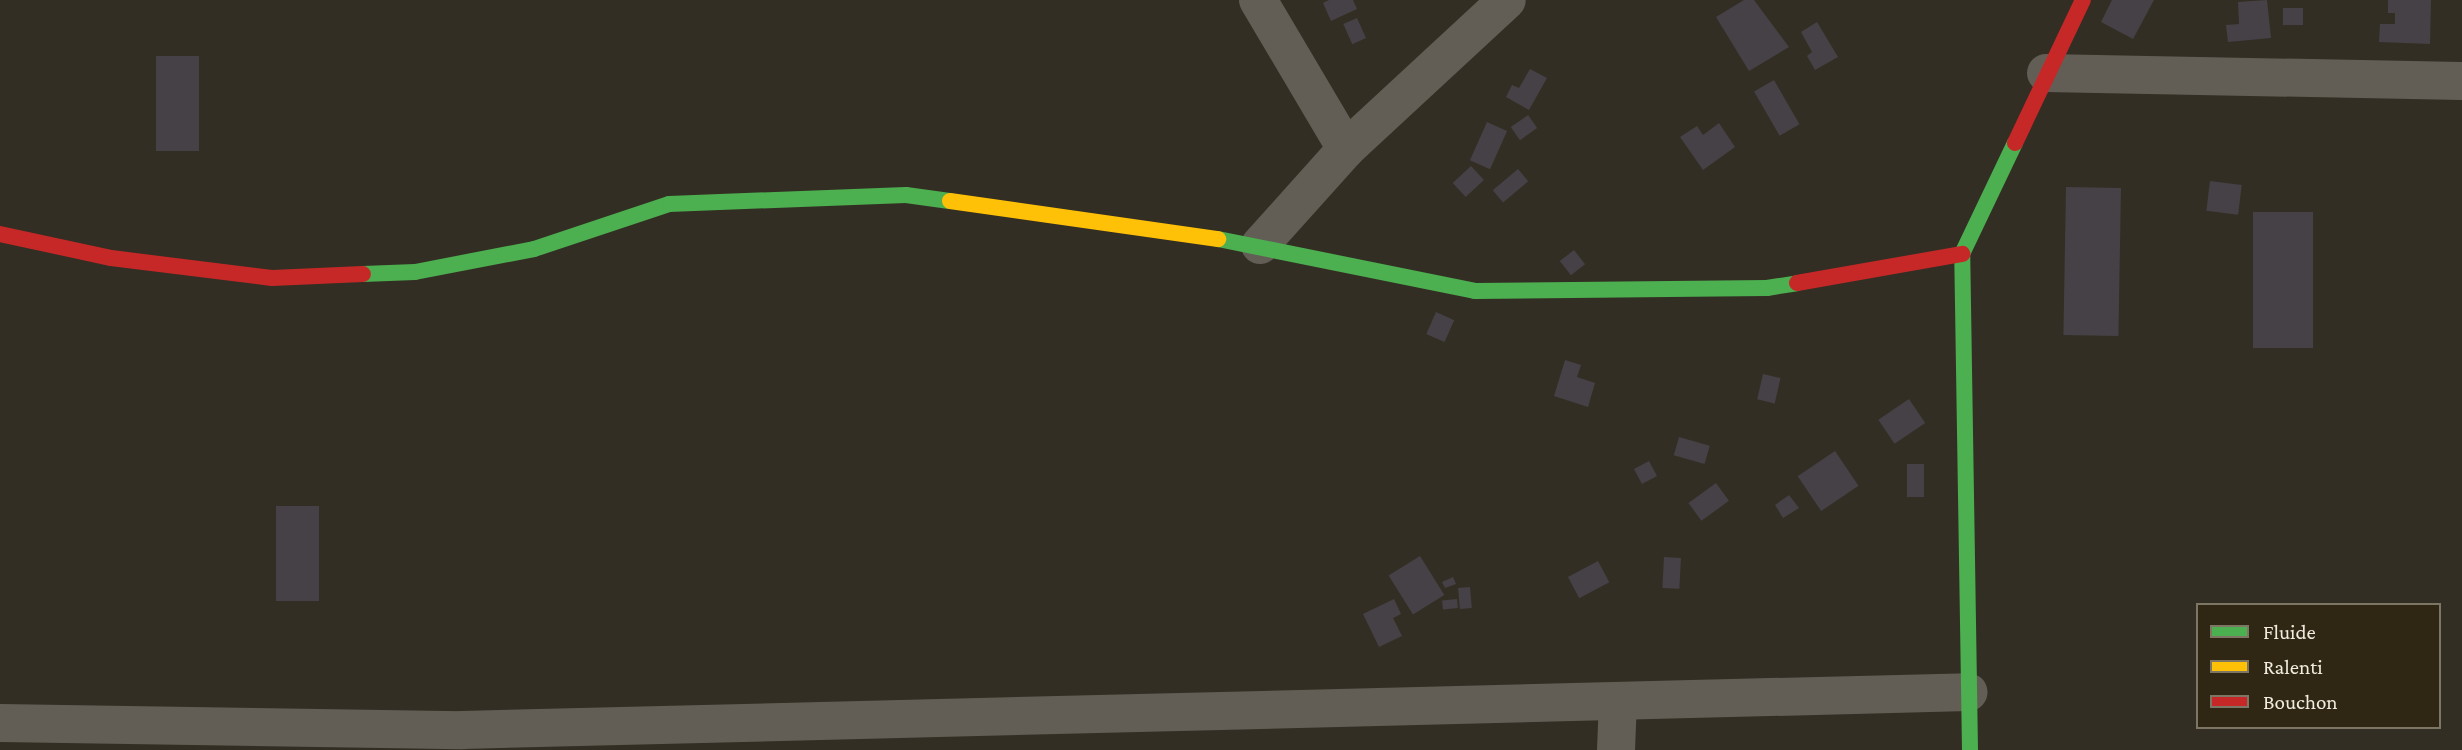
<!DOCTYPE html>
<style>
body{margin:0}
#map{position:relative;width:2462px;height:750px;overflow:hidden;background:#332e23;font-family:"Crimson Pro",serif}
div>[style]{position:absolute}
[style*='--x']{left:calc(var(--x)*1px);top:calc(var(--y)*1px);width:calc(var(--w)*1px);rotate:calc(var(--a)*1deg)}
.building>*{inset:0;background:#464146;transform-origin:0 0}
.street>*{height:38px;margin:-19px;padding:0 19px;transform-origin:19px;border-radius:19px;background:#625e56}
.fast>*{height:16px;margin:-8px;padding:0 8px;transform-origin:8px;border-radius:8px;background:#4caf50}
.slow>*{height:16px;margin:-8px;padding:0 8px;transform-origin:8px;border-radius:8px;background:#ffc107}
.jam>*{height:16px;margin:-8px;padding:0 8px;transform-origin:8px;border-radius:8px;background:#c62828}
span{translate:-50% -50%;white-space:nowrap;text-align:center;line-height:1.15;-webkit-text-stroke:5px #2f2713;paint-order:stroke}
.legend{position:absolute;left:2196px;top:603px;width:245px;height:126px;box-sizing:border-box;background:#2f2713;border:2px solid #7d7665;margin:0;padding:9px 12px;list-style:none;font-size:21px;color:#f1ecdf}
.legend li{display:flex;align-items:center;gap:14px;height:35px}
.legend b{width:35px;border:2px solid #7d7665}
</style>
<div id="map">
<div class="building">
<div style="clip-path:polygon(1329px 0,1353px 0,1357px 9px,1331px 21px,1323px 3px)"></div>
<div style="clip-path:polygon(1744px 0,1754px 0,1789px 47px,1749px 71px,1716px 17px)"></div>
<div style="clip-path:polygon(2112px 0,2154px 0,2133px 39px,2101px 22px)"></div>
<div style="clip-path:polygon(2267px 0,2271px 38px,2228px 42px,2226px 25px,2239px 24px,2238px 2px)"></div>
<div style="clip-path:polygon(2388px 0,2431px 0,2430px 44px,2379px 42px,2380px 24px,2395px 24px,2395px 13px,2388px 13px)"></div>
<div style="left:2283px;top:8px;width:20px;height:17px"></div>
<div style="left:1357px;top:18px;width:22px;height:15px;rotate:66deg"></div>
<div style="clip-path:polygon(1817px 22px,1838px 57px,1815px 70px,1807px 56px,1812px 52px,1801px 32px)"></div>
<div style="left:199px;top:56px;width:95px;height:43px;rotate:90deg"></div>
<div style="clip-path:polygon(1530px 69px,1547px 78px,1529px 110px,1506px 97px,1512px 85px,1519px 88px)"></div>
<div style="left:1774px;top:80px;width:51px;height:23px;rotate:60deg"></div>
<div style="left:1528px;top:115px;width:16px;height:21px;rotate:55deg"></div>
<div style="left:1487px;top:122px;width:22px;height:42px;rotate:24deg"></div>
<div style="clip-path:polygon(1719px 123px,1735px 147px,1703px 170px,1680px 137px,1697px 126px,1703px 135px)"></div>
<div style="left:1471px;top:166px;width:19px;height:25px;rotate:47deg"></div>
<div style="left:1518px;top:169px;width:16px;height:33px;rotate:50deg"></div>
<div style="left:2210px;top:181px;width:32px;height:30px;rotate:7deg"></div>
<div style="left:2066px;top:187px;width:55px;height:148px;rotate:1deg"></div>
<div style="left:2253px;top:212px;width:60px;height:136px"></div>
<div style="left:1574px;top:250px;width:18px;height:18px;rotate:52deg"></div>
<div style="left:1436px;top:312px;width:20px;height:24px;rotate:24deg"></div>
<div style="clip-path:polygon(1565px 360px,1581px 365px,1577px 377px,1595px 383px,1588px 407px,1554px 396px)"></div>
<div style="left:1763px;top:374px;width:18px;height:26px;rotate:13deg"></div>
<div style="left:1909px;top:399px;width:29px;height:37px;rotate:56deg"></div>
<div style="left:1679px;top:437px;width:32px;height:19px;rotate:16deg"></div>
<div style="left:1835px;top:451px;width:42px;height:45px;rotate:56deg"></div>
<div style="left:1649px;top:461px;width:17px;height:17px;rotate:62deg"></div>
<div style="left:1907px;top:464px;width:17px;height:33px"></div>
<div style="left:1716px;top:483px;width:22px;height:34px;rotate:54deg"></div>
<div style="clip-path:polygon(1789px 495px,1799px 508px,1783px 518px,1775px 505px)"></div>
<div style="left:276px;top:506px;width:43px;height:95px"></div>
<div style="left:1420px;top:556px;width:46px;height:37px;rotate:58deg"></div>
<div style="left:1664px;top:557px;width:17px;height:31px;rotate:3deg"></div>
<div style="left:1598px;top:561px;width:24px;height:34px;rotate:62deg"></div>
<div style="clip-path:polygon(1453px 577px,1456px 584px,1445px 588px,1442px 582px)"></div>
<div style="left:1470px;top:587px;width:21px;height:12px;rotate:85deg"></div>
<div style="clip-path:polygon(1394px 599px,1401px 614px,1393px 618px,1402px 636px,1379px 647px,1363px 614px)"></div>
<div style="left:1457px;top:599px;width:9px;height:15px;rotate:84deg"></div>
</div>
<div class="street">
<div style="--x:1258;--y:0;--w:173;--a:59.4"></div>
<div style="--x:2046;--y:73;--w:416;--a:1.1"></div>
<div style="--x:1260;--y:245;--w:129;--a:-48.1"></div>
<div style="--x:1346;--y:149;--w:219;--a:-42.8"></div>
<div style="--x:0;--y:723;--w:462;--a:0.9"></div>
<div style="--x:462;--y:730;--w:1507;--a:-1.44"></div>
<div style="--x:1616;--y:750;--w:49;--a:-87.7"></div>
</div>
<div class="fast">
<div style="--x:1218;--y:239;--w:262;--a:11.4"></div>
<div style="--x:1475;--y:291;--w:292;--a:-0.6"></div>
<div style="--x:1767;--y:288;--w:30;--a:-9"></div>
<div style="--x:363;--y:274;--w:52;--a:-2.2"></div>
<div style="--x:415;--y:272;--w:121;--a:-10.9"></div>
<div style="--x:534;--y:249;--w:142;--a:-18.4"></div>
<div style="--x:669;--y:204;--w:237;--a:-2.2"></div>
<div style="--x:906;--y:195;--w:44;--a:7.8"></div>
<div style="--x:1970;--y:750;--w:496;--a:-90.9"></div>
<div style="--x:1962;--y:254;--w:123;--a:-64.5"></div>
</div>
<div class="slow">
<div style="--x:950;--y:201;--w:271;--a:8.1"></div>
</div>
<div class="jam">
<div style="--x:2015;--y:143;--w:158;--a:-64.6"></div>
<div style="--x:0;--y:234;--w:114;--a:12.2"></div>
<div style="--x:111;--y:258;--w:162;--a:7.1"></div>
<div style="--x:272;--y:278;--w:91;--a:-2.5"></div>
<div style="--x:1797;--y:283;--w:168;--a:-10"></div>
</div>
<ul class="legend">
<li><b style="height:9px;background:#4caf50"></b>Fluide</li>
<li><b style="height:9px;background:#ffc107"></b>Ralenti</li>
<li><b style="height:9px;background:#c62828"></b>Bouchon</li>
</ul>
</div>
